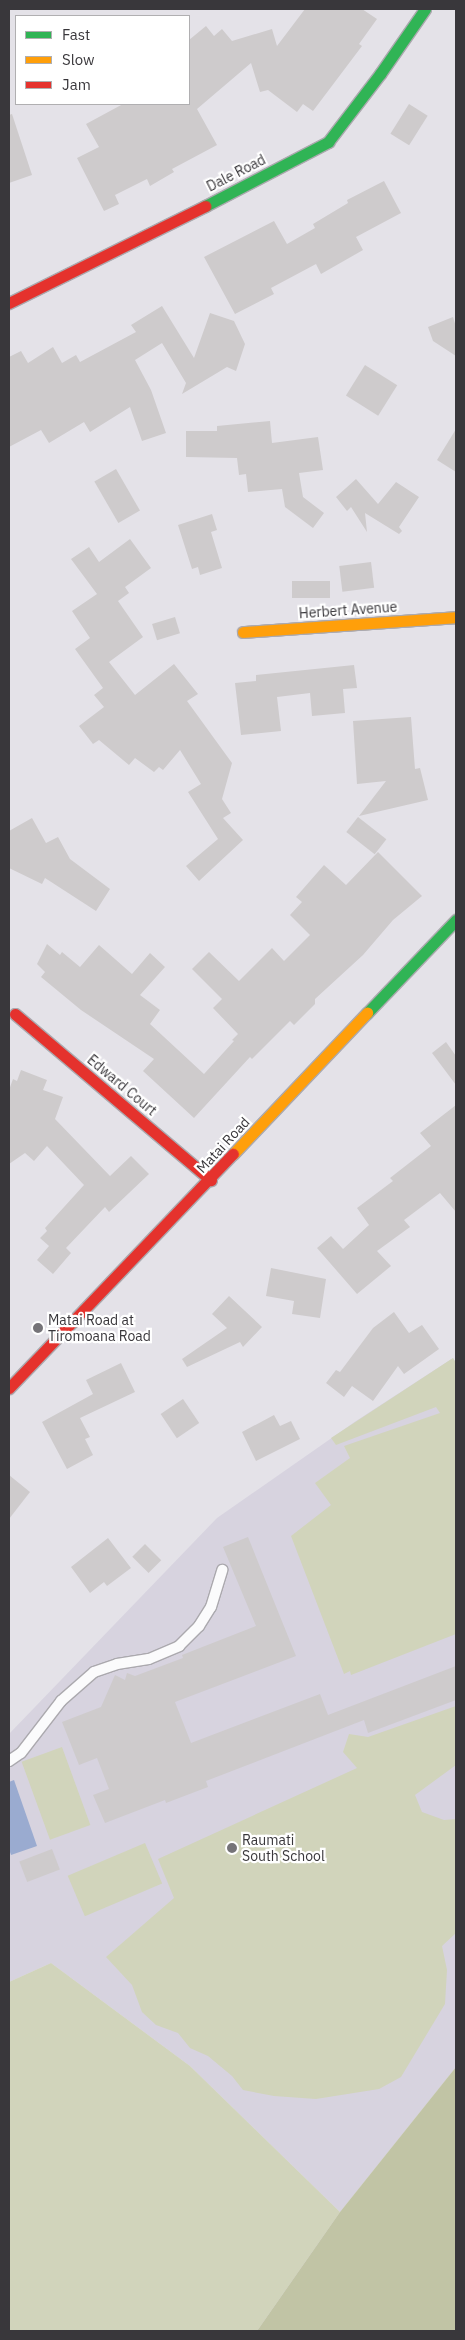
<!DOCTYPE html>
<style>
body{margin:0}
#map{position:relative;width:465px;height:2340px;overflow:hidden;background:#e4e2e8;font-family:"IBM Plex Sans",sans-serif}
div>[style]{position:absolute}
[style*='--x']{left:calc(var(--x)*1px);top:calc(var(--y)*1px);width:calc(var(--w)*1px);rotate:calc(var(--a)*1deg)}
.built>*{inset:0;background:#d7d3df}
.green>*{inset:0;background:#d1d4bb;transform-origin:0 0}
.forest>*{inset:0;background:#c1c4a5}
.water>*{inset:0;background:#9aabd0}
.building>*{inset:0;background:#cecbcc;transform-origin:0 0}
.roads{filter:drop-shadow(1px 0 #aba9ae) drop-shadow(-1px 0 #aba9ae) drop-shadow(0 1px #aba9ae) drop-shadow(0 -1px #aba9ae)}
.lane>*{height:10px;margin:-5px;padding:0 5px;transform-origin:5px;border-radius:5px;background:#fbfbfc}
.fast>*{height:11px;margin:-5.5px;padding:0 5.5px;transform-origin:5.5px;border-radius:5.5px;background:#30b455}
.slow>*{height:11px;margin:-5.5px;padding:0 5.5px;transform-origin:5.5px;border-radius:5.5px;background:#ff9f0a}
.jam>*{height:11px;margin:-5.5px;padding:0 5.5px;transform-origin:5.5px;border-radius:5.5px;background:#e5322d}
.dots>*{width:14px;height:14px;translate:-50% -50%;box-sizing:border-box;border:2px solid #fff;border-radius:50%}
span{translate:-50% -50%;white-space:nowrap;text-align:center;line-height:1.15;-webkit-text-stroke:4.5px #fff;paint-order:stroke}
.street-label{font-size:14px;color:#39373b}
.poi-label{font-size:14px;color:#39373b}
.left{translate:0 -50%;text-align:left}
.frame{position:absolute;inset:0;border:10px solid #39373b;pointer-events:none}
.legend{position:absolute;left:15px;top:15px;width:175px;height:90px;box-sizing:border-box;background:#fff;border:1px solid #b0afb1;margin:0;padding:6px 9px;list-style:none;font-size:15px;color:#39373b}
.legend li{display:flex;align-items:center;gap:10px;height:25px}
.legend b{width:25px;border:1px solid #b0afb1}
</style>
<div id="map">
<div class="built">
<div style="clip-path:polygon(453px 1358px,456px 1363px,456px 2067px,340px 2212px,190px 2066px,51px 1963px,9px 1982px,9px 1734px,217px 1518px,356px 1421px)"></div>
</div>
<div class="green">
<div style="clip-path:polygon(453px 1358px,456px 1363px,456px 1634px,351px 1675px,350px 1671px,344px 1674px,291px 1536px,331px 1505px,315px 1483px,350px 1458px,344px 1446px,440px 1413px,436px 1407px,336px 1445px,331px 1438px)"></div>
<div style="clip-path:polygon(456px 1706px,456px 1765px,415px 1795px,422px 1812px,444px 1820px,456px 1819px,456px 1933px,442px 1946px,447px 1970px,445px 2004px,401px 2077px,379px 2089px,316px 2099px,274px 2096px,243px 2090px,232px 2076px,208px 2056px,190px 2048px,178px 2033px,156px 2025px,142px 2012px,132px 1985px,106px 1957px,174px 1898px,158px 1859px,357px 1768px,343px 1752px,349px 1734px,368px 1737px)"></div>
<div style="left:62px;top:1747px;width:83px;height:43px;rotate:70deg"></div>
<div style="left:145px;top:1843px;width:44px;height:84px;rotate:67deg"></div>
<div style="clip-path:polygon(51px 1963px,190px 2066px,340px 2212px,257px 2331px,9px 2331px,9px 1982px)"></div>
</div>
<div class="forest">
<div style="clip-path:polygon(456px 2067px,456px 2331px,257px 2331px,340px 2212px)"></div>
</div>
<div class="water">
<div style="clip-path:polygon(14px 1780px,37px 1846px,11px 1855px,9px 1849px,9px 1782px)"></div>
</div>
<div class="building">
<div style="clip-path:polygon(305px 9px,362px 9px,377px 19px,359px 44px,362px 46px,313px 111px,303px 104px,297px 112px,268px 90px,260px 92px,251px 63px,197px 109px,217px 145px,172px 169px,174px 172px,150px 186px,147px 179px,115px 195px,119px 204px,104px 211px,77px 158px,99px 147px,86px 124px,123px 104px,189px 104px,189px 40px,206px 26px,214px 36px,222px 29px,232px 41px,272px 29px,277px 46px)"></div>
<div style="left:409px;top:104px;width:22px;height:35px;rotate:32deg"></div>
<div style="clip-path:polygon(12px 114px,32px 175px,9px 183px,9px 115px)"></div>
<div style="clip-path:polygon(384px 181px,401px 213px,356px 237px,363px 250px,321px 274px,316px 264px,271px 288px,274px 294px,235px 314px,204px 257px,274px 221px,287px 244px,315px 228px,313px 224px,348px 203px,347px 200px)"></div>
<div style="clip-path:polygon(162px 306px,194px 358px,210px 313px,234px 321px,245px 344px,236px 371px,227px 367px,182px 394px,186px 383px,162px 343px,135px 360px,151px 390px,166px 433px,142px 441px,130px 407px,90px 432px,84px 422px,49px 443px,41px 430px,9px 447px,9px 357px,21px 351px,28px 363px,53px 347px,62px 363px,76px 355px,80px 362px,136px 332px,131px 325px)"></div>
<div style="clip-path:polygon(453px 317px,456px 327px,456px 356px,433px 341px,428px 327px)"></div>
<div style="left:365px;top:365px;width:38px;height:36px;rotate:32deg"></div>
<div style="clip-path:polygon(270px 421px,272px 443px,318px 437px,323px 470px,299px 473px,303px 497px,324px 513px,313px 528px,285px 507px,282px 489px,248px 492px,246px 474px,239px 475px,237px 458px,186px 457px,186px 431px,217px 431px,217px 426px)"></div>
<div style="clip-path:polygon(456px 429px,456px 472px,437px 460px)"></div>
<div style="left:116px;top:469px;width:48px;height:25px;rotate:60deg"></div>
<div style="clip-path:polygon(356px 479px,378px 504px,396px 482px,419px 497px,399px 527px,402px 531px,399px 534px,365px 513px,367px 532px,351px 507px,347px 511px,336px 497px)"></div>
<div style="clip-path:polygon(212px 514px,217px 530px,211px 532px,222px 568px,200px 575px,198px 567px,192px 569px,178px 525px)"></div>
<div style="clip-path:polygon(130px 539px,151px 568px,125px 587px,129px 593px,118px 601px,143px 637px,109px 662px,135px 695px,174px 664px,198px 694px,187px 701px,232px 763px,222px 799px,231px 813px,223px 818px,243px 840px,199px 881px,186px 866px,218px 839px,188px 792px,201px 784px,180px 750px,163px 770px,159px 767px,154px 772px,135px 758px,129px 765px,99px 740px,93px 744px,79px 726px,104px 707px,94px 695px,103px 688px,75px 649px,90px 638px,72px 611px,97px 594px,71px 559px,89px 547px,99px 562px)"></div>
<div style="left:371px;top:562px;width:26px;height:32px;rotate:83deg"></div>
<div style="left:330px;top:581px;width:17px;height:38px;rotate:90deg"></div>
<div style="left:175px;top:617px;width:17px;height:24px;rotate:73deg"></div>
<div style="clip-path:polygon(354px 665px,357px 688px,343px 689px,345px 713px,312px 716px,310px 693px,277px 697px,281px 731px,241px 735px,235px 683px,256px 681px,256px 675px)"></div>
<div style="clip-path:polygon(411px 717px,415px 769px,420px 768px,428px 800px,359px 816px,386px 781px,357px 784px,353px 721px)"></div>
<div style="left:358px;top:817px;width:36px;height:19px;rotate:38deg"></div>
<div style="clip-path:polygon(32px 818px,46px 843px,58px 837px,70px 859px,110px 889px,96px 911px,45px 878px,42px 884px,9px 868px,9px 831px)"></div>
<div style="clip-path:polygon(378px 852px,422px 896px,393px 920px,363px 955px,315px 999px,315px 1004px,294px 1025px,290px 1021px,252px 1059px,250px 1057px,194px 1118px,143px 1071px,154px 1059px,81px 1010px,41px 977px,45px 972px,37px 964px,47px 944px,60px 955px,62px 952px,80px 967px,99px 945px,132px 974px,150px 953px,165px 967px,140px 995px,160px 1010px,150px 1024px,204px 1074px,234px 1041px,232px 1040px,238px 1034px,213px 1008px,222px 999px,192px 969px,209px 952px,239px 981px,272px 948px,284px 961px,310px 935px,290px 915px,302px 902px,296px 897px,324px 865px,346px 885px)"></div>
<div style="clip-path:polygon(446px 1042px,456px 1056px,456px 1085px,432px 1053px)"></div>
<div style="clip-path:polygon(21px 1070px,47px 1080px,43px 1090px,63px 1097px,55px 1119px,110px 1176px,131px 1156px,149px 1174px,109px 1212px,105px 1207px,66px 1248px,71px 1253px,53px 1274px,37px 1260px,49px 1246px,40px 1238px,47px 1231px,45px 1228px,84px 1185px,47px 1146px,34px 1161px,25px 1153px,9px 1164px,9px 1090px,13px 1079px,17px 1081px)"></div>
<div style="clip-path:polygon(456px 1105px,456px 1212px,440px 1193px,404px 1220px,410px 1227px,377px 1251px,391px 1266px,357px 1294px,317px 1248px,331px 1236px,343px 1249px,369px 1225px,357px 1208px,393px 1181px,390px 1178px,431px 1146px,420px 1133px)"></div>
<div style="clip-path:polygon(271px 1268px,326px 1279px,320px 1318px,292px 1314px,294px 1301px,266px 1296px)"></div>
<div style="clip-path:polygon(229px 1296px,262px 1327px,243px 1347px,240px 1342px,187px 1367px,182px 1359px,227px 1328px,212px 1314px)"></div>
<div style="clip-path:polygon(394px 1312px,409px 1333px,422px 1325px,439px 1349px,404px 1374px,398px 1366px,373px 1401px,352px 1386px,344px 1397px,326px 1383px,336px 1370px,340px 1372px,373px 1328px)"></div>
<div style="clip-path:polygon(121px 1363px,135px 1392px,80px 1418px,90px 1437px,85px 1439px,93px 1455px,67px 1469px,42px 1422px,93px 1394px,86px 1380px)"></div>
<div style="left:183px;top:1399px;width:29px;height:27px;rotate:56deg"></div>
<div style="clip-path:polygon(274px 1415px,280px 1426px,291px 1421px,300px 1439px,256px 1461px,242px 1432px)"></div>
<div style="clip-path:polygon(9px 1475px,30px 1492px,9px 1519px)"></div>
<div style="clip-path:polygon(248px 1537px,296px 1656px,175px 1702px,191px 1743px,320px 1694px,328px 1715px,456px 1666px,456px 1700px,368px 1733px,364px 1720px,206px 1781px,208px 1787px,166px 1803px,165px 1800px,105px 1823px,93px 1795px,109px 1789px,97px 1758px,79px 1765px,62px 1722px,101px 1707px,115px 1675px,125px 1680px,127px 1673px,135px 1676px,183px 1658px,182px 1655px,256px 1626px,223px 1547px)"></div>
<div style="clip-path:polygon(108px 1538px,131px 1568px,107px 1586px,104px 1582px,90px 1593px,71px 1567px)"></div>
<div style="left:145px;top:1544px;width:23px;height:18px;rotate:45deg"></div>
<div style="left:52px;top:1849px;width:22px;height:35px;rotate:69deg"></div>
</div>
<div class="roads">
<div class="lane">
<div style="--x:9;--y:1761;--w:14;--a:-34"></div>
<div style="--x:21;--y:1753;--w:66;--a:-52.4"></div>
<div style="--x:61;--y:1701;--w:44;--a:-41.3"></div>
<div style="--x:94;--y:1672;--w:24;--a:-19"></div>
<div style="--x:117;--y:1664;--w:32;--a:-9"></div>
<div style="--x:149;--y:1659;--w:33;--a:-23"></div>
<div style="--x:179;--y:1646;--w:28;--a:-45"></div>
<div style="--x:199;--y:1626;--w:22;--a:-58"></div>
<div style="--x:211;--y:1607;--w:39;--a:-73"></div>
</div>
<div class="fast">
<div style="--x:205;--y:206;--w:139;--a:-27.5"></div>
<div style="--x:328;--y:142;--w:86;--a:-52.6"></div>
<div style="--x:380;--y:74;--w:79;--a:-55.3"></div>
<div style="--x:367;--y:1013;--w:129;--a:-46.3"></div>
</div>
<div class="slow">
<div style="--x:243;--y:632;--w:214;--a:-4"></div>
<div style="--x:233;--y:1154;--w:195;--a:-46.5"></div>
</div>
<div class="jam">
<div style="--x:9;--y:303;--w:219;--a:-26.3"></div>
<div style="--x:15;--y:1014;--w:257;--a:40.3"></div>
<div style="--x:9;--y:1388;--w:324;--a:-46.3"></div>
</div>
</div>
<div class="dots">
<div style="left:38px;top:1328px;background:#757378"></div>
<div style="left:232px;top:1848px;background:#757378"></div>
</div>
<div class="street-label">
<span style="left:236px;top:173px;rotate:-27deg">Dale Road</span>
<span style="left:348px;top:610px;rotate:-4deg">Herbert Avenue</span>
<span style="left:122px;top:1085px;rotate:40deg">Edward Court</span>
<span style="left:223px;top:1145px;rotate:-47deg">Matai Road</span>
</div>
<div class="poi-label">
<span class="left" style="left:48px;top:1328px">Matai Road at<br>Tiromoana Road</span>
<span class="left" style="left:242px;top:1848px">Raumati<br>South School</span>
</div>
<div class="frame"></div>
<ul class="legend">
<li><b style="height:6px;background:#30b455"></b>Fast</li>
<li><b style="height:6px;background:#ff9f0a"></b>Slow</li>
<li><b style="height:6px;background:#e5322d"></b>Jam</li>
</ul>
</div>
